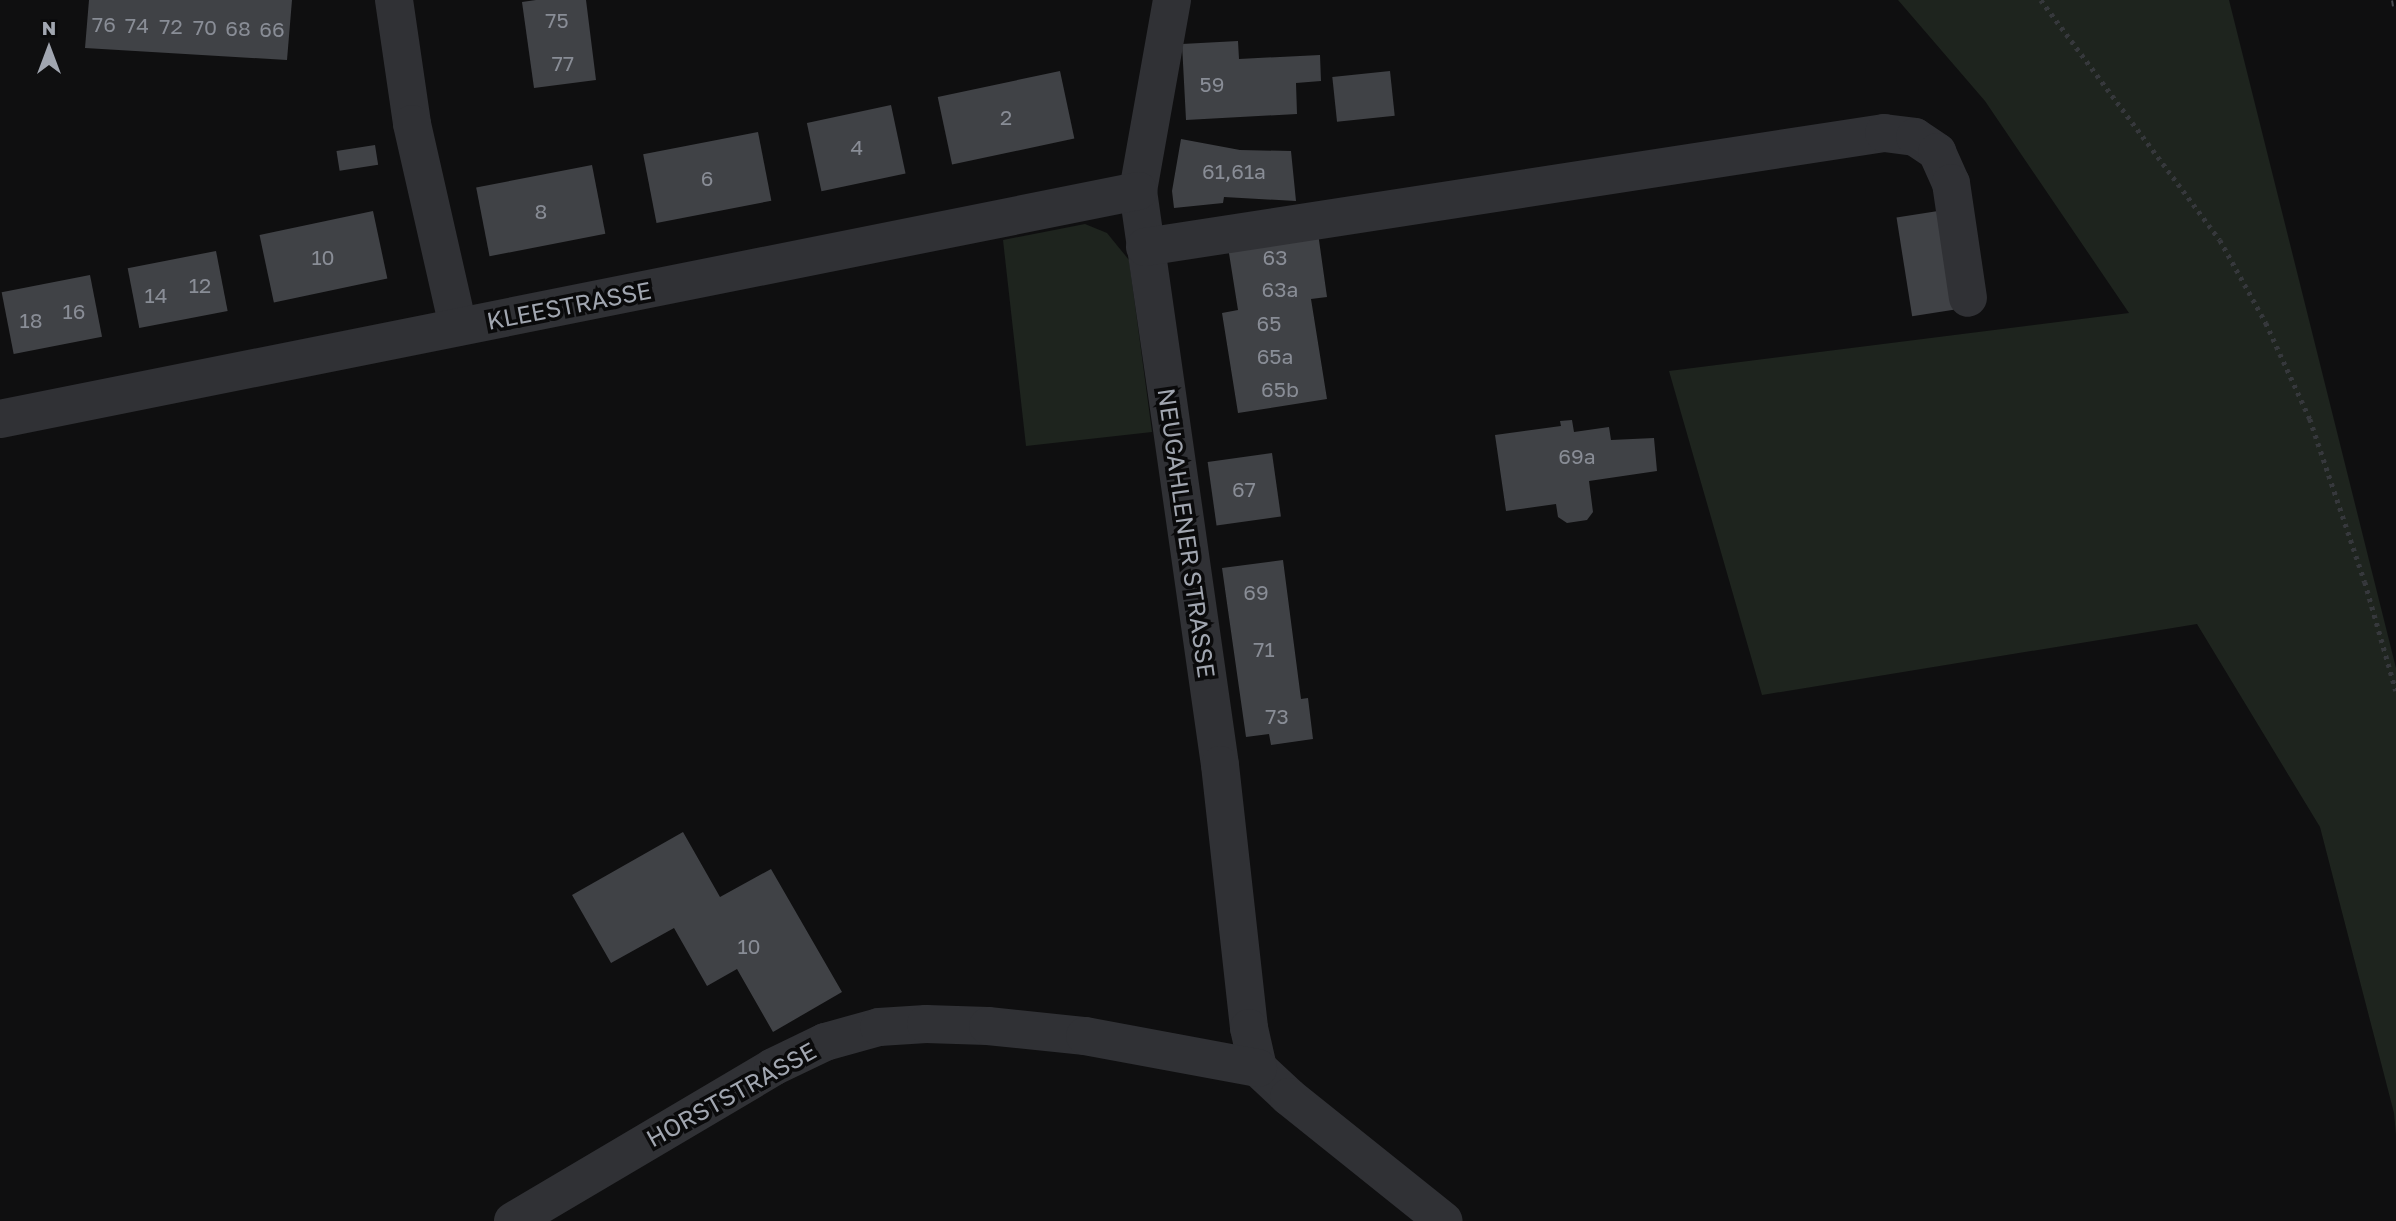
<!DOCTYPE html>
<style>
body{margin:0}
#map{position:relative;width:2396px;height:1221px;overflow:hidden;background:#0f0f10;font-family:"Golos Text",sans-serif}
div>[style]{position:absolute}
[style*='--x']{left:calc(var(--x)*1px);top:calc(var(--y)*1px);width:calc(var(--w)*1px);rotate:calc(var(--a)*1deg)}
.green>*{inset:0;background:#1e241e}
.building>*{inset:0;background:#404246;transform-origin:0 0}
.path>*{height:4.5px;margin-top:-2.25px;transform-origin:0;background:repeating-linear-gradient(90deg,#36383c 0 3.5px,transparent 0 8.5px)}
.minor>*{height:38px;margin:-19px;padding:0 19px;transform-origin:19px;border-radius:19px;background:#303135}
.rail>*{height:8px;margin-top:-4px;transform-origin:0;background:repeating-linear-gradient(90deg,#0a0a0b 0 16px,#494b50 0 32px);box-sizing:border-box;border-block:2px solid #494b50}
span{translate:-50% -50%;white-space:nowrap;text-align:center;line-height:1.15;-webkit-text-stroke:7px #0a0a0b;paint-order:stroke}
.number-label{font-size:21px;color:#898d96}
.number-label span{-webkit-text-stroke-width:0}
.street-label{font-size:24px;color:#a1a6b0}
.north{position:absolute;left:14px;top:14px;width:70px;height:70px;-webkit-text-stroke:5px #0a0a0b;paint-order:stroke;rotate:0deg;font-size:19px;font-weight:700;line-height:28px;text-align:center;color:#a1a6b0}
.north::after{content:'';display:block;margin:auto;width:24px;height:32px;background:#a1a6b0;clip-path:polygon(50% 0,100% 100%,50% 72%,0 100%)}
</style>
<div id="map">
<div class="green">
<div style="clip-path:polygon(1898px 0,2229px 0,2396px 668px,2396px 1135px,2394px 1113px,2320px 827px,2197px 624px,1762px 695px,1669px 371px,2129px 313px,1985px 101px)"></div>
<div style="clip-path:polygon(1085px 224px,1107px 233px,1129px 260px,1152px 432px,1026px 446px,1003px 240px)"></div>
</div>
<div class="building">
<div style="clip-path:polygon(89px 0,292px 0,287px 60px,85px 48px)"></div>
<div style="clip-path:polygon(536px 0,586px 0,596px 80px,534px 88px,522px 2px)"></div>
<div style="clip-path:polygon(1238px 41px,1239px 59px,1320px 55px,1321px 81px,1296px 83px,1297px 114px,1186px 120px,1182px 44px)"></div>
<div style="left:1060px;top:71px;width:69px;height:125px;rotate:78deg"></div>
<div style="left:1390px;top:71px;width:45px;height:58px;rotate:84deg"></div>
<div style="left:891px;top:105px;width:70px;height:86px;rotate:78deg"></div>
<div style="left:758px;top:132px;width:70px;height:117px;rotate:79deg"></div>
<div style="clip-path:polygon(1181px 139px,1240px 150px,1291px 151px,1296px 201px,1224px 197px,1223px 203px,1174px 208px,1172px 191px)"></div>
<div style="left:375px;top:145px;width:20px;height:39px;rotate:81deg"></div>
<div style="left:592px;top:165px;width:70px;height:118px;rotate:79deg"></div>
<div style="left:373px;top:211px;width:69px;height:116px;rotate:78deg"></div>
<div style="left:1938px;top:211px;width:100px;height:42px;rotate:81deg"></div>
<div style="clip-path:polygon(1318px 233px,1327px 297px,1311px 299px,1327px 399px,1238px 413px,1222px 313px,1238px 310px,1228px 247px)"></div>
<div style="left:216px;top:251px;width:61px;height:90px;rotate:79deg"></div>
<div style="left:90px;top:275px;width:63px;height:90px;rotate:79deg"></div>
<div style="clip-path:polygon(1572px 420px,1574px 432px,1609px 427px,1611px 440px,1654px 438px,1657px 471px,1589px 481px,1593px 512px,1587px 520px,1567px 523px,1558px 517px,1556px 504px,1506px 511px,1495px 435px,1561px 426px,1560px 421px)"></div>
<div style="left:1272px;top:453px;width:64px;height:65px;rotate:82deg"></div>
<div style="clip-path:polygon(1283px 560px,1301px 699px,1308px 698px,1313px 739px,1271px 745px,1269px 734px,1246px 737px,1222px 568px)"></div>
<div style="clip-path:polygon(683px 832px,720px 897px,771px 869px,842px 992px,773px 1032px,737px 969px,707px 986px,674px 928px,611px 963px,572px 895px)"></div>
</div>
<div class="path">
<div style="--x:2041;--y:0;--w:299;--a:53.3"></div>
<div style="--x:2220;--y:240;--w:95;--a:61"></div>
<div style="--x:2266;--y:323;--w:106;--a:65.4"></div>
<div style="--x:2310;--y:419;--w:172;--a:71.4"></div>
<div style="--x:2365;--y:582;--w:113;--a:74.1"></div>
</div>
<div class="minor">
<div style="--x:394;--y:0;--w:125;--a:81.7"></div>
<div style="--x:412;--y:124;--w:208;--a:77.2"></div>
<div style="--x:1172;--y:0;--w:194;--a:100.1"></div>
<div style="--x:1138;--y:191;--w:580;--a:81.87"></div>
<div style="--x:1220;--y:765;--w:265;--a:83.7"></div>
<div style="--x:1249;--y:1028;--w:41;--a:77.3"></div>
<div style="--x:1145;--y:247;--w:748;--a:-8.77"></div>
<div style="--x:1884;--y:133;--w:31;--a:7"></div>
<div style="--x:1915;--y:137;--w:27;--a:34"></div>
<div style="--x:1937;--y:152;--w:34;--a:66"></div>
<div style="--x:1951;--y:183;--w:116;--a:81.6"></div>
<div style="--x:0;--y:419;--w:1161;--a:-11.33"></div>
<div style="--x:1258;--y:1068;--w:42;--a:43.1"></div>
<div style="--x:1289;--y:1097;--w:198;--a:38.7"></div>
<div style="--x:513;--y:1221;--w:302;--a:-30.6"></div>
<div style="--x:773;--y:1067;--w:58;--a:-25.7"></div>
<div style="--x:825;--y:1042;--w:56;--a:-15.5"></div>
<div style="--x:879;--y:1027;--w:47;--a:-3.7"></div>
<div style="--x:926;--y:1024;--w:62;--a:1.8"></div>
<div style="--x:988;--y:1026;--w:98;--a:5.9"></div>
<div style="--x:1085;--y:1036;--w:176;--a:10.5"></div>
</div>
<div class="rail">
<div style="--x:2395;--y:0;--w:6;--a:81"></div>
</div>
<div class="number-label">
<span style="left:557px;top:20px">75</span>
<span style="left:104px;top:24px">76</span>
<span style="left:137px;top:25px">74</span>
<span style="left:171px;top:26px">72</span>
<span style="left:205px;top:27px">70</span>
<span style="left:238px;top:28px">68</span>
<span style="left:272px;top:29px">66</span>
<span style="left:563px;top:63px">77</span>
<span style="left:1212px;top:84px">59</span>
<span style="left:1006px;top:117px">2</span>
<span style="left:857px;top:147px">4</span>
<span style="left:1234px;top:171px">61,61a</span>
<span style="left:707px;top:178px">6</span>
<span style="left:541px;top:211px">8</span>
<span style="left:323px;top:257px">10</span>
<span style="left:1275px;top:257px">63</span>
<span style="left:200px;top:285px">12</span>
<span style="left:1280px;top:289px">63a</span>
<span style="left:156px;top:295px">14</span>
<span style="left:74px;top:311px">16</span>
<span style="left:31px;top:320px">18</span>
<span style="left:1269px;top:323px">65</span>
<span style="left:1275px;top:356px">65a</span>
<span style="left:1280px;top:389px">65b</span>
<span style="left:1577px;top:456px">69a</span>
<span style="left:1244px;top:489px">67</span>
<span style="left:1256px;top:592px">69</span>
<span style="left:1264px;top:649px">71</span>
<span style="left:1277px;top:716px">73</span>
<span style="left:749px;top:946px">10</span>
</div>
<div class="street-label">
<span style="left:569px;top:305px;rotate:-11deg">KLEESTRASSE</span>
<span style="left:1187px;top:533px;rotate:82deg">NEUGAHLENER STRASSE</span>
<span style="left:731px;top:1094px;rotate:-29deg">HORSTSTRASSE</span>
</div>
<div class="north">N</div>
</div>
